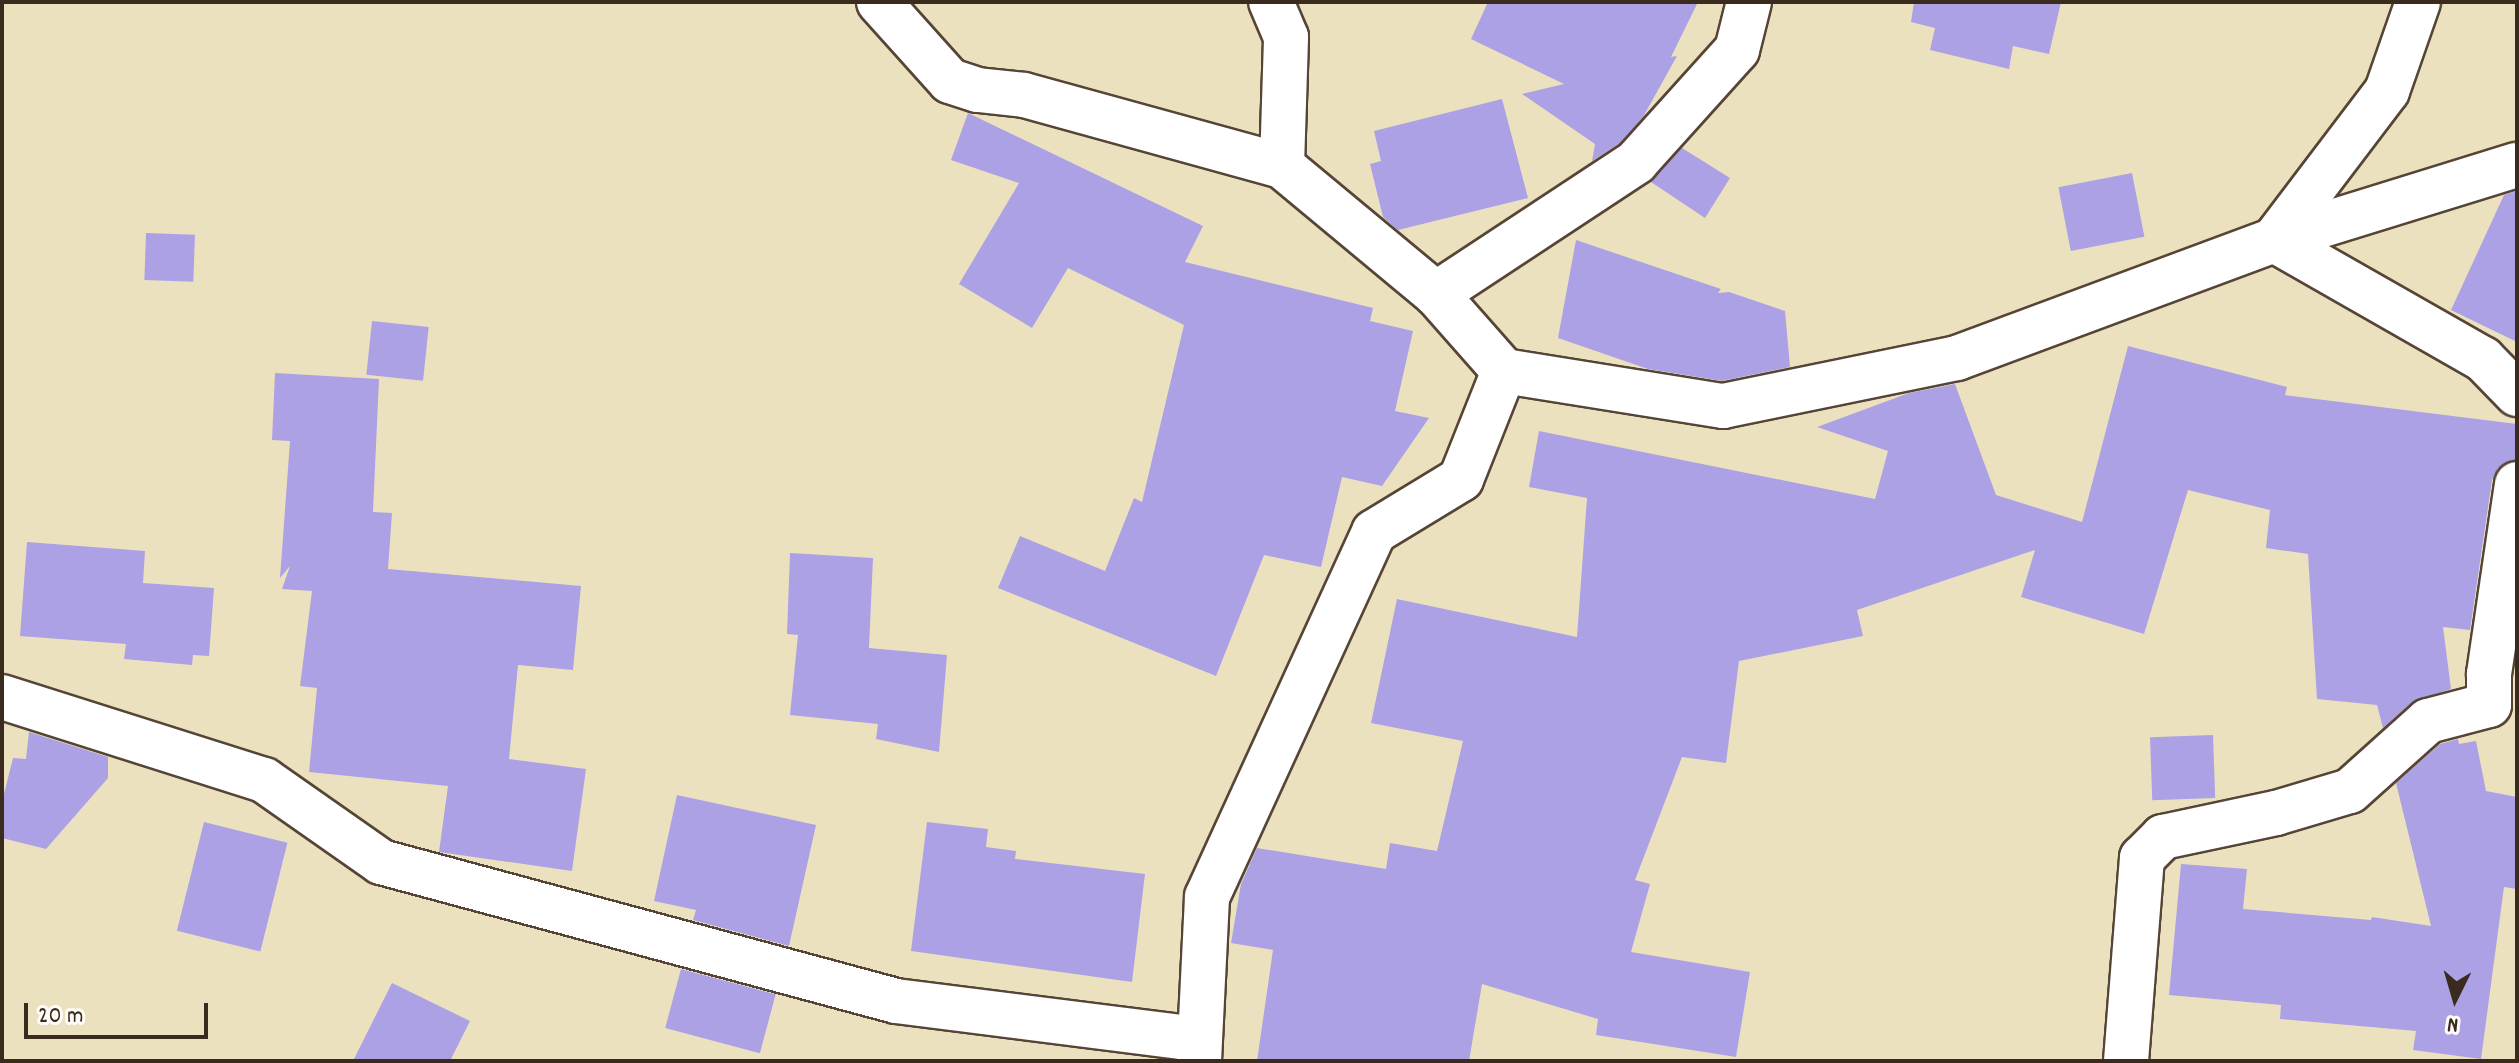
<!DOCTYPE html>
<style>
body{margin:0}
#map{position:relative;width:2519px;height:1063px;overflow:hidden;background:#ece1bf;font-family:Dekko,sans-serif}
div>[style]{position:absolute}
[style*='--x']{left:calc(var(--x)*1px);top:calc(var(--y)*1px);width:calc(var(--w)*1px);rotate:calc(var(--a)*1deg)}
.building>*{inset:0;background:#aca1e5;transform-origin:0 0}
.roads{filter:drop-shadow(2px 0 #564536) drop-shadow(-2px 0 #564536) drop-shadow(0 2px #564536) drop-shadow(0 -2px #564536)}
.minor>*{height:44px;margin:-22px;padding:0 22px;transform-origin:22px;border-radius:22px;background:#fff}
span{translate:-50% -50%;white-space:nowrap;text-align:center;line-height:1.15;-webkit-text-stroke:7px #fdfcf7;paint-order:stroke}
.frame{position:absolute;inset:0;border:4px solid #3b2a1e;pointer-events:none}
.north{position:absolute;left:2415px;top:959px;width:80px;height:80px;-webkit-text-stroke:6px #fdfcf7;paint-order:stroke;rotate:185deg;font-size:22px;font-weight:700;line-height:32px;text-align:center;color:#3b2a1e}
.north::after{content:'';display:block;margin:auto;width:28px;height:36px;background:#3b2a1e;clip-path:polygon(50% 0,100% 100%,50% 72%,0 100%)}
.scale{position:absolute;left:24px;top:1003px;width:184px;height:36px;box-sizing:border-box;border:4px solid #3b2a1e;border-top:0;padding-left:10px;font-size:24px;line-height:28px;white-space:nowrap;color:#3b2a1e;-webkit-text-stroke:6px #fdfcf7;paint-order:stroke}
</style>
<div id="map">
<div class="building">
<div style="clip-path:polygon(1488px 2px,1698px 2px,1671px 57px,1677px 56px,1643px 117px,1620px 143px,1592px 161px,1595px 144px,1522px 94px,1564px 84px,1471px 39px)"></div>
<div style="clip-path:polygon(1914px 2px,2061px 2px,2049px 54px,2013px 46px,2009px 69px,1930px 50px,1935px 28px,1911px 22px)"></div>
<div style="clip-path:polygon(1502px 99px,1528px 198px,1398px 230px,1383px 217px,1370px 164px,1381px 161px,1374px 131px)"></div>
<div style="clip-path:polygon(968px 113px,1203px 226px,1185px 262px,1373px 308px,1370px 321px,1413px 331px,1395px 411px,1429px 418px,1382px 486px,1342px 477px,1321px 567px,1264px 555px,1216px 676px,998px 588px,1020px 536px,1105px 571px,1134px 498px,1142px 502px,1184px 325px,1068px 268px,1032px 328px,959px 284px,1019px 183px,951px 160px)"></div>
<div style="clip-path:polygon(1682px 148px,1730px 178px,1705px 218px,1651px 182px)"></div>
<div style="left:2132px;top:173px;width:65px;height:75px;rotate:79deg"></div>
<div style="clip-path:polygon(2517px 191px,2517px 342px,2451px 310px,2504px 195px)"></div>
<div style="left:146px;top:233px;width:49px;height:47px;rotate:2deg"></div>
<div style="clip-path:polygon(1576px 240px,1721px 289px,1718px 293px,1729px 292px,1785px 311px,1790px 367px,1722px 381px,1648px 369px,1558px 338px)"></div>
<div style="left:372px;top:321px;width:57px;height:54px;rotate:6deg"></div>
<div style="clip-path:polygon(2128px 346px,2287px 387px,2285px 395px,2517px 424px,2517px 460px,2498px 468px,2492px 480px,2470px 630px,2443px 627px,2451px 689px,2412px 702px,2383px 728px,2377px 705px,2317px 699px,2308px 554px,2266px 548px,2270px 510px,2188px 490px,2144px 634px,2021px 597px,2035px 550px,1857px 610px,1863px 636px,1739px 661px,1726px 763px,1682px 757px,1635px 880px,1650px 884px,1631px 952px,1750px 972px,1736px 1057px,1596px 1035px,1598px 1019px,1482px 984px,1469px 1061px,1257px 1061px,1273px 950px,1231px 943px,1241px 884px,1257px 848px,1386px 869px,1390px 843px,1437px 851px,1463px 741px,1371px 723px,1397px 599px,1577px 637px,1587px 498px,1529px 487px,1539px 431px,1875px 499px,1888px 451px,1817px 427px,1909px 393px,1955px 384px,1996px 495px,2082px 522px)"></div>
<div style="clip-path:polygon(275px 373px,379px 379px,373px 512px,392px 513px,388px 569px,581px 586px,573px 670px,518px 665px,509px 759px,586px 769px,572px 871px,439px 852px,448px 786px,309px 772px,317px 688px,300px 686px,312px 591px,282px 589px,290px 566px,280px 578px,290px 441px,272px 440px)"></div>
<div style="clip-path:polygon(27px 542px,145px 551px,143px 583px,214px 588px,209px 656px,193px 655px,192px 665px,124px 659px,126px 644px,20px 636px)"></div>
<div style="clip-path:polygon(790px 553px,873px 558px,869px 648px,947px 655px,939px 752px,876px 739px,878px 724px,790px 715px,798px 635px,787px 634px)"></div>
<div style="clip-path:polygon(29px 732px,108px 757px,108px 778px,46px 849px,2px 838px,2px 802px,13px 758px,26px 759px)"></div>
<div style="left:2213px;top:735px;width:63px;height:63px;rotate:88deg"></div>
<div style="clip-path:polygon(2458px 739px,2459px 744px,2476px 741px,2486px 791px,2517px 797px,2517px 889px,2504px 887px,2481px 1059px,2413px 1050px,2416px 1031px,2280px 1019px,2281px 1005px,2169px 995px,2181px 864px,2247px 869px,2243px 909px,2371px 920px,2372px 917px,2431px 926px,2396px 783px,2440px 744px)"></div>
<div style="clip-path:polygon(677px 795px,816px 825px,789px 946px,693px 920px,696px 910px,654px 901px)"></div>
<div style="left:204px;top:822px;width:86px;height:112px;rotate:14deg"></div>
<div style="clip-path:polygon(927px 822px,988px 829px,986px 847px,1016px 851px,1015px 859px,1145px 874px,1132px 982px,911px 951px)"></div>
<div style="left:681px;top:969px;width:98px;height:61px;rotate:15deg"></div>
<div style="clip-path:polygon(392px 983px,470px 1021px,450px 1061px,353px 1061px)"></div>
</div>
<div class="roads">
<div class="minor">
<div style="--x:879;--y:2;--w:106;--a:48.1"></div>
<div style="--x:950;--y:81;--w:29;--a:18"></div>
<div style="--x:978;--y:90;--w:46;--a:6.2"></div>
<div style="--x:1024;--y:95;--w:268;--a:15.4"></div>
<div style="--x:2418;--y:2;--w:94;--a:109.2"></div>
<div style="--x:2387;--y:91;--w:187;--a:127.2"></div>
<div style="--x:2274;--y:240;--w:241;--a:29.7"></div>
<div style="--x:2483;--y:359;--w:49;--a:45.8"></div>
<div style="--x:1436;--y:294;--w:240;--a:-33.4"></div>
<div style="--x:1636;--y:162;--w:151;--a:-48"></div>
<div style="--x:1737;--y:50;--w:49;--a:-76"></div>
<div style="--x:1504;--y:371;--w:222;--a:9.1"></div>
<div style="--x:1723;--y:406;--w:239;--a:-11.6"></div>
<div style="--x:1957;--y:358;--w:338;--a:-20.4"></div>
<div style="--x:2274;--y:240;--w:254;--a:-17.2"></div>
<div style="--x:2;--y:697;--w:275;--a:17.6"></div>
<div style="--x:264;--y:780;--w:143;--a:35"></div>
<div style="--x:381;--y:862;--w:533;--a:15.1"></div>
<div style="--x:896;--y:1001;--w:304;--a:7.2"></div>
<div style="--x:1199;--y:1061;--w:164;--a:-87.2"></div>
<div style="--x:1207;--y:897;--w:401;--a:-65.4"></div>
<div style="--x:1374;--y:532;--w:102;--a:-31.3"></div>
<div style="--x:1461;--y:479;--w:116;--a:-68.3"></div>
<div style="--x:1504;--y:371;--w:103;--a:-131.4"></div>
<div style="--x:1436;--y:294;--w:200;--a:-140.3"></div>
<div style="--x:1282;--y:166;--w:129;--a:-88.2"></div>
<div style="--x:1286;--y:37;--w:38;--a:-113"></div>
<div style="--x:2126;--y:1061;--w:204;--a:-85.5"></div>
<div style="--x:2142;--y:858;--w:30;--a:-45"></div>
<div style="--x:2163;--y:837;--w:116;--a:-12"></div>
<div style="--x:2276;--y:813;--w:77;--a:-16.6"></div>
<div style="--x:2350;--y:791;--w:105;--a:-41.9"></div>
<div style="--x:2428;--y:721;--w:63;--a:-14.7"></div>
<div style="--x:2489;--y:705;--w:31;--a:-90"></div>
<div style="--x:2489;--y:674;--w:192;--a:-81.6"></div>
</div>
</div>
<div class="frame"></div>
<div class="north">N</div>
<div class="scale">20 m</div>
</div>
